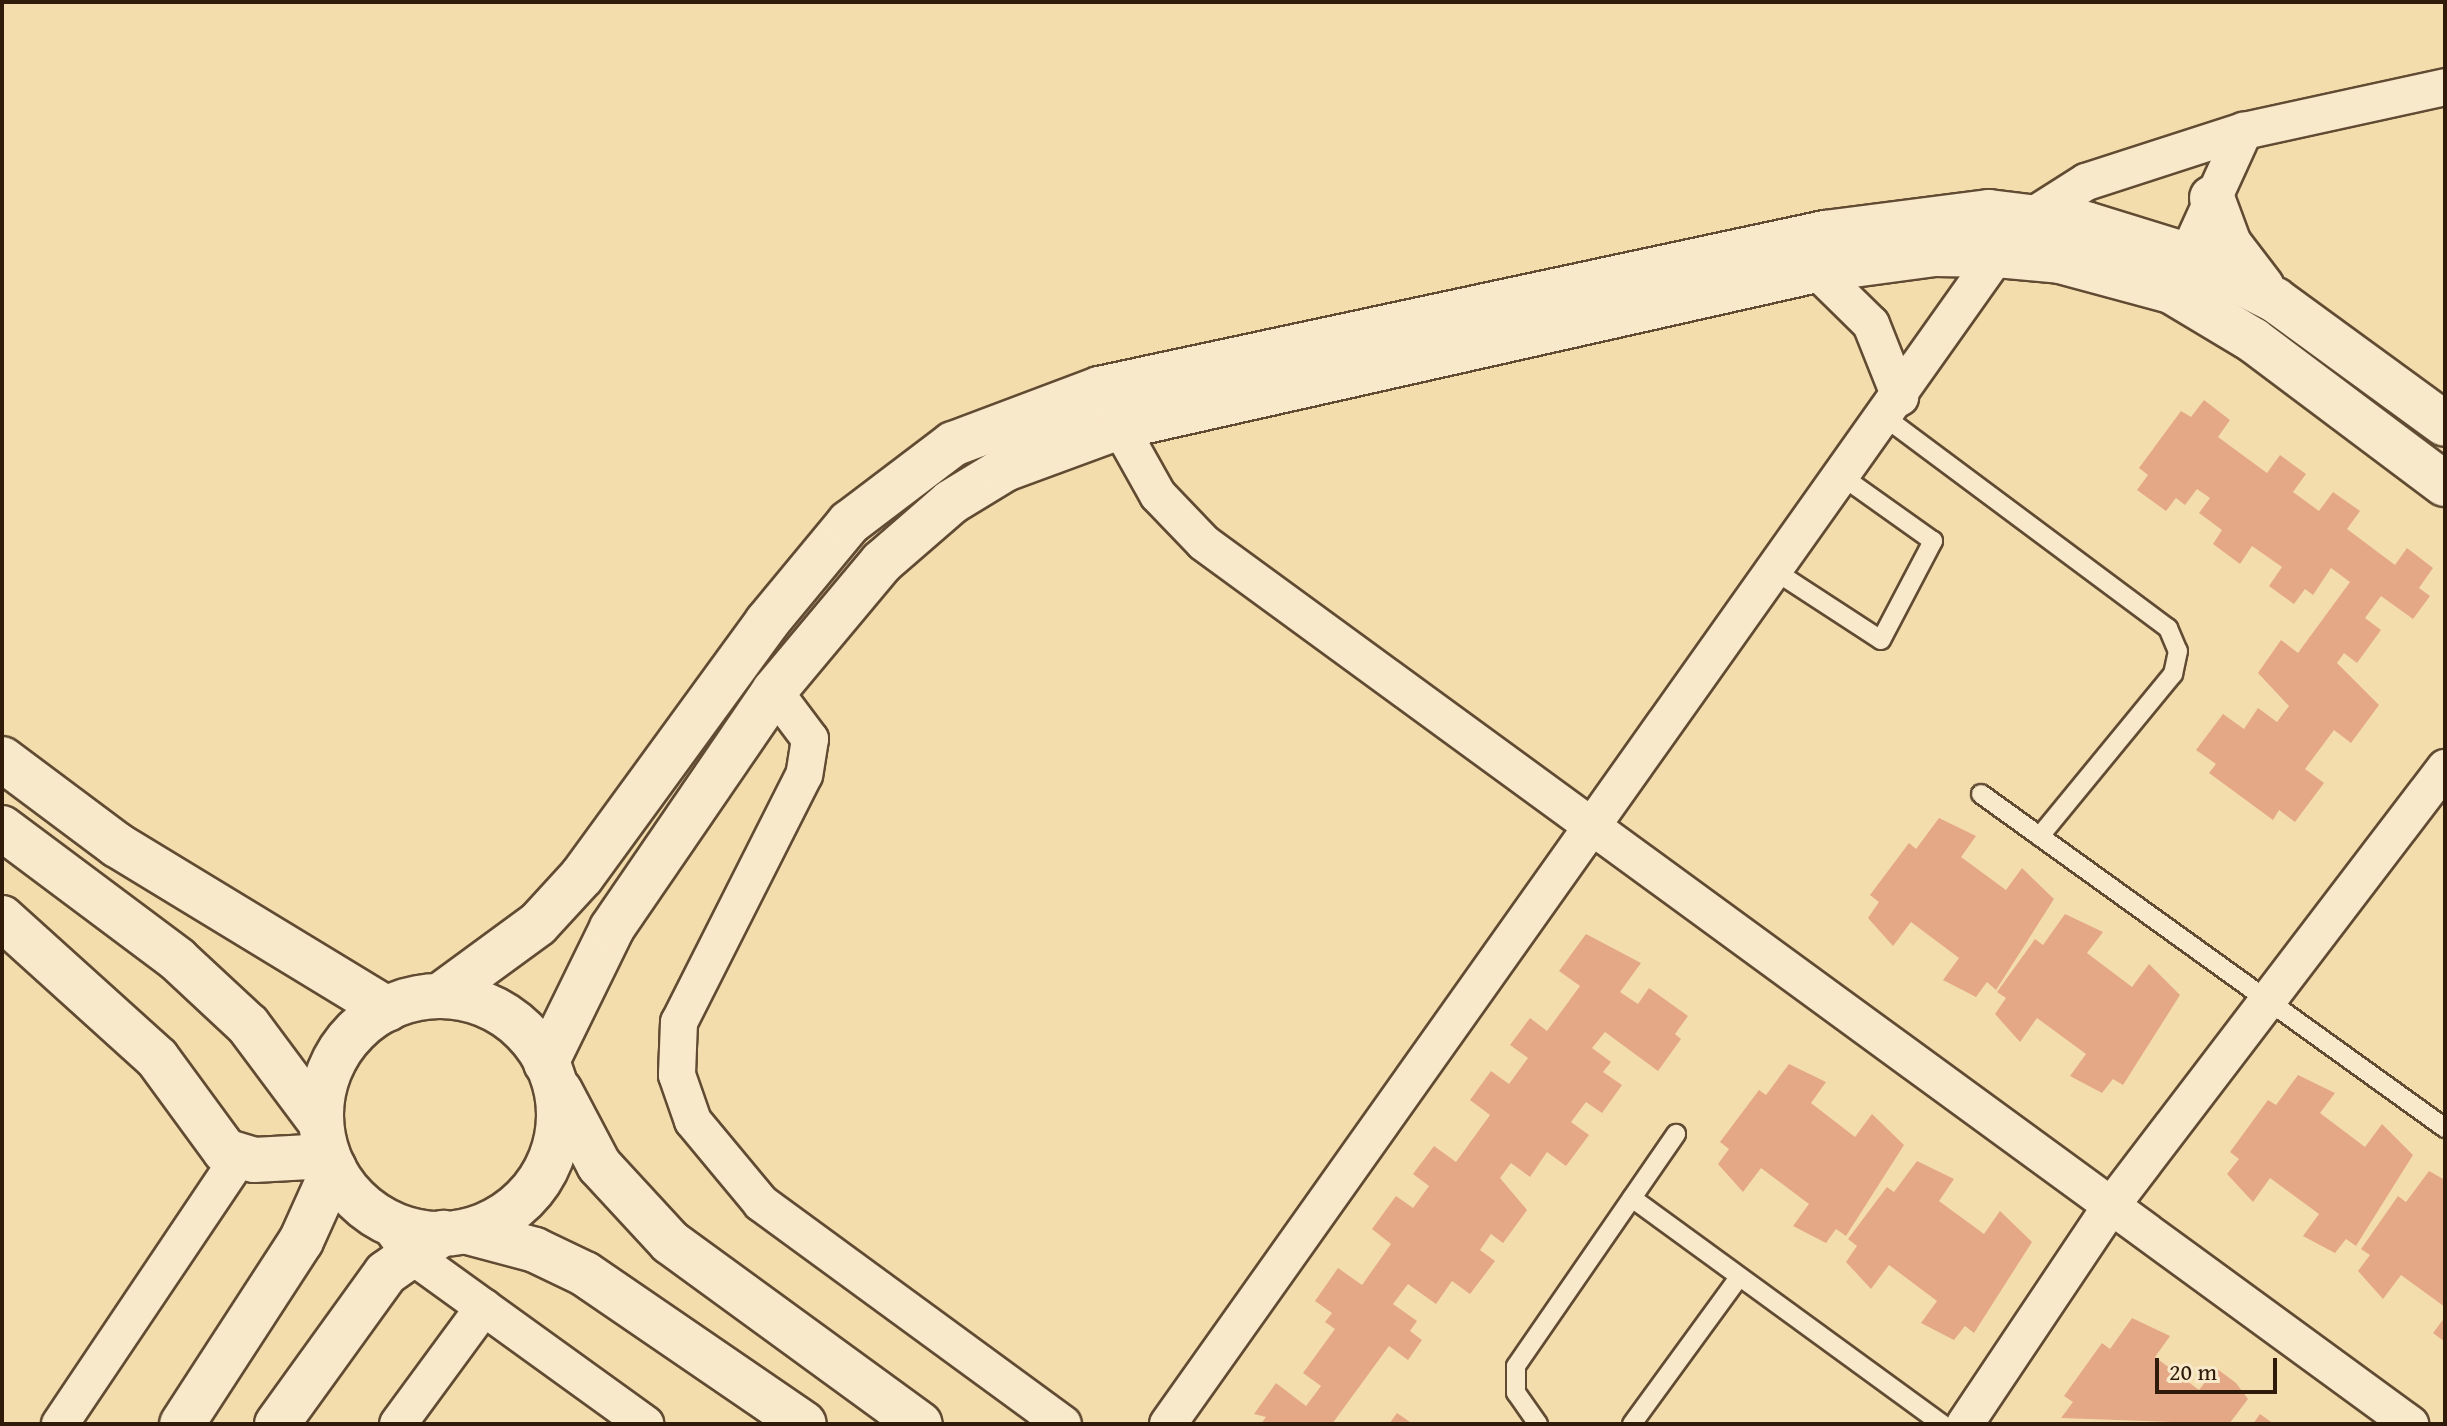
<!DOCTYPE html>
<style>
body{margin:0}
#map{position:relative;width:2447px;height:1426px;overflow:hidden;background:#f4ddad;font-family:"Gentium Book Plus",serif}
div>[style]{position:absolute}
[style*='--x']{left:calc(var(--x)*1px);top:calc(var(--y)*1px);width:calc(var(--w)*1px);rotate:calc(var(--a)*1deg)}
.building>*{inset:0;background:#e4a887}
.roads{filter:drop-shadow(2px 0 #614b33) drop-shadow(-2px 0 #614b33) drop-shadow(0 2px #614b33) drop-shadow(0 -2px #614b33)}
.lane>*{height:18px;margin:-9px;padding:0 9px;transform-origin:9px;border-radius:9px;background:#f8e9ca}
.street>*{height:36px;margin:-18px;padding:0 18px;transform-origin:18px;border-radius:18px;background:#f8e9ca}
.secondary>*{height:44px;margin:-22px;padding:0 22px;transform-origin:22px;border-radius:22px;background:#f8e9ca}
.secondary>.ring{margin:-22px;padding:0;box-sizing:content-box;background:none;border:44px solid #f8e9ca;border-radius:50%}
span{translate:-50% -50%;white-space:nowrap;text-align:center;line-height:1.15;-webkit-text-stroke:6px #f8e9ca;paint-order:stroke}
.frame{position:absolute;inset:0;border:4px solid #301a0a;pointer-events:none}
.scale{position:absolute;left:2155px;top:1358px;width:122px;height:36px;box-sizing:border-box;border:4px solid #301a0a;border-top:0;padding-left:10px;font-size:24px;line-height:28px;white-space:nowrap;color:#301a0a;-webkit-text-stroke:6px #f8e9ca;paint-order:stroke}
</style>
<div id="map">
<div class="building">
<div style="clip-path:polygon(2204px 400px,2230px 420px,2218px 437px,2267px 473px,2280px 455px,2306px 474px,2293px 492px,2319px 511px,2333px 492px,2360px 511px,2347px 529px,2395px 565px,2407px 548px,2433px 568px,2419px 588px,2430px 596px,2413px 619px,2381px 596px,2365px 618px,2381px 630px,2357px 663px,2344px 653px,2337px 663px,2379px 705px,2351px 743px,2334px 730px,2305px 769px,2324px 783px,2295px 822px,2279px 810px,2273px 820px,2209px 773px,2216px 764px,2196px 750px,2223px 714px,2244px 729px,2258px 708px,2277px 722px,2289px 706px,2258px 673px,2281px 640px,2298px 653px,2350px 582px,2331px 568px,2313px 595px,2305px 589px,2294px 604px,2269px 586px,2282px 567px,2252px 546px,2240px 564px,2213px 544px,2222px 530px,2199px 513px,2210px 498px,2197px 489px,2185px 505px,2176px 498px,2166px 511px,2137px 490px,2148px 475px,2139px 468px,2181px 411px,2191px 417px)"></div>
<div style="clip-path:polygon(1939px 818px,1976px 836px,1961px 857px,2006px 890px,2022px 868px,2054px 899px,1996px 990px,1987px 982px,1976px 997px,1943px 980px,1959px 958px,1911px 922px,1893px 946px,1868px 918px,1879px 902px,1870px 895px,1909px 843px,1916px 849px)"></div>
<div style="clip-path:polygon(2065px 914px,2103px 932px,2087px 953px,2132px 987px,2149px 964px,2180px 995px,2123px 1085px,2113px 1079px,2102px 1093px,2070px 1076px,2086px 1054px,2037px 1018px,2020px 1042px,1995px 1014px,2006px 998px,1997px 992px,2035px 939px,2043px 945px)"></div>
<div style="clip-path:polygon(1586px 934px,1641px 963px,1620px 992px,1638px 1004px,1649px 988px,1688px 1016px,1675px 1034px,1681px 1039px,1658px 1071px,1605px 1032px,1592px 1048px,1611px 1062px,1603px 1072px,1622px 1085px,1602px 1113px,1586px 1102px,1571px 1122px,1589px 1135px,1566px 1166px,1547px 1152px,1530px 1177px,1511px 1163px,1500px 1178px,1527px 1210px,1503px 1243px,1491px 1234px,1480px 1250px,1495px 1261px,1470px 1294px,1452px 1281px,1436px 1304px,1408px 1284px,1393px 1304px,1417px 1321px,1410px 1331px,1422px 1340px,1408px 1360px,1389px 1346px,1332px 1424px,1261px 1424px,1266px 1417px,1254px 1414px,1276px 1383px,1306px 1406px,1321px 1386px,1303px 1373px,1335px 1329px,1325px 1322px,1332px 1313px,1315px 1301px,1338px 1268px,1362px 1285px,1391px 1244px,1372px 1229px,1396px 1196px,1413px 1208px,1429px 1186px,1413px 1174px,1434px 1146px,1456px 1162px,1490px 1115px,1470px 1100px,1491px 1071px,1509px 1084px,1528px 1058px,1510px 1045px,1530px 1018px,1547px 1031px,1580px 986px,1559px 971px)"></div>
<div style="clip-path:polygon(1789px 1064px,1826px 1082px,1811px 1103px,1855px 1137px,1872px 1114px,1904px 1145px,1846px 1236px,1836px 1229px,1826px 1243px,1793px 1226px,1809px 1204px,1761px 1168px,1743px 1192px,1718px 1164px,1729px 1149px,1720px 1142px,1759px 1090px,1766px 1095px)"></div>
<div style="clip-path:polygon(2298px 1075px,2335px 1093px,2320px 1113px,2365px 1147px,2382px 1124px,2413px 1155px,2356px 1246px,2346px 1239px,2335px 1253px,2303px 1236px,2319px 1214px,2270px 1178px,2253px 1202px,2227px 1174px,2239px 1159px,2230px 1152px,2268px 1100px,2276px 1105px)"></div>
<div style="clip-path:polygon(1917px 1161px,1954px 1179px,1939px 1201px,1984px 1234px,2000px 1211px,2032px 1242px,1974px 1333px,1965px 1326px,1954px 1340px,1921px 1323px,1937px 1301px,1889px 1265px,1871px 1289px,1846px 1262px,1857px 1246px,1848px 1239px,1887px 1187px,1894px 1192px)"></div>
<div style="clip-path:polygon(2429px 1171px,2445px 1180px,2445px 1307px,2401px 1275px,2383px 1299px,2358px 1271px,2370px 1255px,2361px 1249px,2398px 1196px,2406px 1202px)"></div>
<div style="clip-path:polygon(2445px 1317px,2445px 1342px,2433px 1333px)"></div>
<div style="clip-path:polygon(2132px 1318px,2170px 1336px,2155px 1357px,2199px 1390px,2216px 1368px,2236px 1383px,2248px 1399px,2229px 1424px,2061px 1418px,2073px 1402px,2064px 1396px,2102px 1343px,2110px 1349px)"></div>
<div style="clip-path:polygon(1397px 1413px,1413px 1424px,1389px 1424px)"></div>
<div style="clip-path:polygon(2260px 1414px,2274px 1424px,2253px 1424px)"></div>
</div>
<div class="roads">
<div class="lane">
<div style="--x:1886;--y:418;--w:352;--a:36.7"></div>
<div style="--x:2168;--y:628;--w:25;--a:67"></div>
<div style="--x:2178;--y:651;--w:24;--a:102"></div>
<div style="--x:2173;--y:674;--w:210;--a:129.4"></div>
<div style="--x:1775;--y:571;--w:126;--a:33.1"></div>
<div style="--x:1881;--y:640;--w:112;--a:-62.3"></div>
<div style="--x:1933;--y:541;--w:110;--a:-144.6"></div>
<div style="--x:1981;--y:794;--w:572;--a:35.75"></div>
<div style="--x:1632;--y:1198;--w:384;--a:36.1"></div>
<div style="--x:1538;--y:1424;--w:38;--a:-125"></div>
<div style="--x:1516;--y:1393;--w:27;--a:-90"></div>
<div style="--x:1516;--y:1366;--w:282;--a:-55.4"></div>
<div style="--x:1632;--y:1424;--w:182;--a:-53.9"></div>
</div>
<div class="street">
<div style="--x:1816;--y:270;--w:77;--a:44.5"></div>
<div style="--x:1871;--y:324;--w:79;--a:68.3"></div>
<div style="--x:2177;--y:278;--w:162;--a:-65.5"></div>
<div style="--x:1108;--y:406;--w:102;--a:60.7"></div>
<div style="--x:1158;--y:495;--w:66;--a:46.2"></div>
<div style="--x:1204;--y:543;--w:1494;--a:36.15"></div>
<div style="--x:774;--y:691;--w:60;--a:53.1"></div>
<div style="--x:810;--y:739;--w:36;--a:99"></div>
<div style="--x:804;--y:775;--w:277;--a:116.8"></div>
<div style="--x:679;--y:1022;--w:53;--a:92.2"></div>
<div style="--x:677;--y:1075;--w:49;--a:70.8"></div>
<div style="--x:693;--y:1121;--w:107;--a:50.3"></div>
<div style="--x:761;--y:1203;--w:374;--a:36.2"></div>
<div style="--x:387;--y:1222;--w:41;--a:54"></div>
<div style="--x:411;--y:1255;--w:289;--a:35.8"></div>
<div style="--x:60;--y:1424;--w:321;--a:-56.1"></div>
<div style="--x:398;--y:1424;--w:145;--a:-53.7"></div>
<div style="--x:1168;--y:1424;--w:1433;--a:-54.66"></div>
<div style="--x:1997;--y:255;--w:54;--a:-47.2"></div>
<div style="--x:2034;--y:215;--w:62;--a:-32.4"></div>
<div style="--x:2086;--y:182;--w:166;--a:-17.9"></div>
<div style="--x:2244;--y:131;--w:206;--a:-12.3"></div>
<div style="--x:1965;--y:1424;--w:262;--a:-56.2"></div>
<div style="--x:2111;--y:1206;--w:551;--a:-52.67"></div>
</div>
<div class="secondary">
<div style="--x:2212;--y:198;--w:49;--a:69.7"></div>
<div style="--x:2229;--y:244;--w:54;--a:52.5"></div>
<div style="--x:2;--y:759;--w:144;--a:36.8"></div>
<div style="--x:117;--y:845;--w:316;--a:31.3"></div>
<div style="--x:2;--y:828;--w:219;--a:36.8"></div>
<div style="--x:177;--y:959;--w:97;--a:42.9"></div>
<div style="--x:248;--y:1025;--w:122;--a:53.3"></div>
<div style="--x:2;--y:918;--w:209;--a:42.1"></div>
<div style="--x:157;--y:1058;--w:115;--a:53.8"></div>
<div style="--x:225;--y:1151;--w:30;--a:17"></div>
<div style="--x:254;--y:1160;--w:74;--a:-3.1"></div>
<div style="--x:441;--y:995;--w:120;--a:-36.2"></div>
<div style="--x:538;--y:924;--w:65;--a:-47.5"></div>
<div style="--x:582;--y:876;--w:314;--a:-53.9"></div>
<div style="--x:767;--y:622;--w:129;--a:-50.4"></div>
<div style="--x:849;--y:523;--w:131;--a:-37.2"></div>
<div style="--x:953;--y:444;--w:156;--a:-20.6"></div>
<div style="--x:1099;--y:389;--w:743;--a:-12.13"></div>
<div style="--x:1825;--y:233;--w:165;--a:-7.3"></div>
<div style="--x:1989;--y:212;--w:98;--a:7.1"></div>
<div style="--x:2086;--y:224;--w:105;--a:17.2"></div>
<div style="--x:2186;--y:255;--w:100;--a:26.8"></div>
<div style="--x:2275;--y:300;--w:210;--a:36.1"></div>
<div class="ring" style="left:321px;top:996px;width:194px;height:194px"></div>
<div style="--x:546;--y:1063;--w:150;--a:-63.9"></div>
<div style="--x:612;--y:928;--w:287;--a:-55.6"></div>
<div style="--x:774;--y:691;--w:168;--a:-50.1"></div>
<div style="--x:882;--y:562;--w:91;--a:-41"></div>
<div style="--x:951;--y:502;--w:63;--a:-31.4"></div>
<div style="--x:1005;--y:469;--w:121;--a:-20.2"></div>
<div style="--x:1119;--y:427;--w:714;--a:-12.69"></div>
<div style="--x:1816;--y:270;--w:120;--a:-7.7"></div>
<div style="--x:1935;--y:254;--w:62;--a:0.9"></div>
<div style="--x:1997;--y:255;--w:63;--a:5.4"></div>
<div style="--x:2060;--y:261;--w:115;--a:15.1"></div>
<div style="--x:2171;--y:291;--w:96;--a:30.9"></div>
<div style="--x:2253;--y:340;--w:240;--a:36.9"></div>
<div style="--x:560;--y:1091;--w:84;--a:62.2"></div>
<div style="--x:599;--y:1165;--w:105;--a:47.3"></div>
<div style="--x:670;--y:1242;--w:309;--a:36.1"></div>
<div style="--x:468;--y:1232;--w:69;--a:15"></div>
<div style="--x:535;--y:1250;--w:55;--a:25.6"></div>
<div style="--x:585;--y:1274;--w:265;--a:34.4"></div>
<div style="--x:182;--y:1424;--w:218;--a:-57"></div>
<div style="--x:301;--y:1241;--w:80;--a:-65.7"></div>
<div style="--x:277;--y:1424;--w:186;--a:-54.2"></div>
<div style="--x:386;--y:1273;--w:70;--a:-35.1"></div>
</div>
</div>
<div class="frame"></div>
<div class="scale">20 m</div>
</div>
